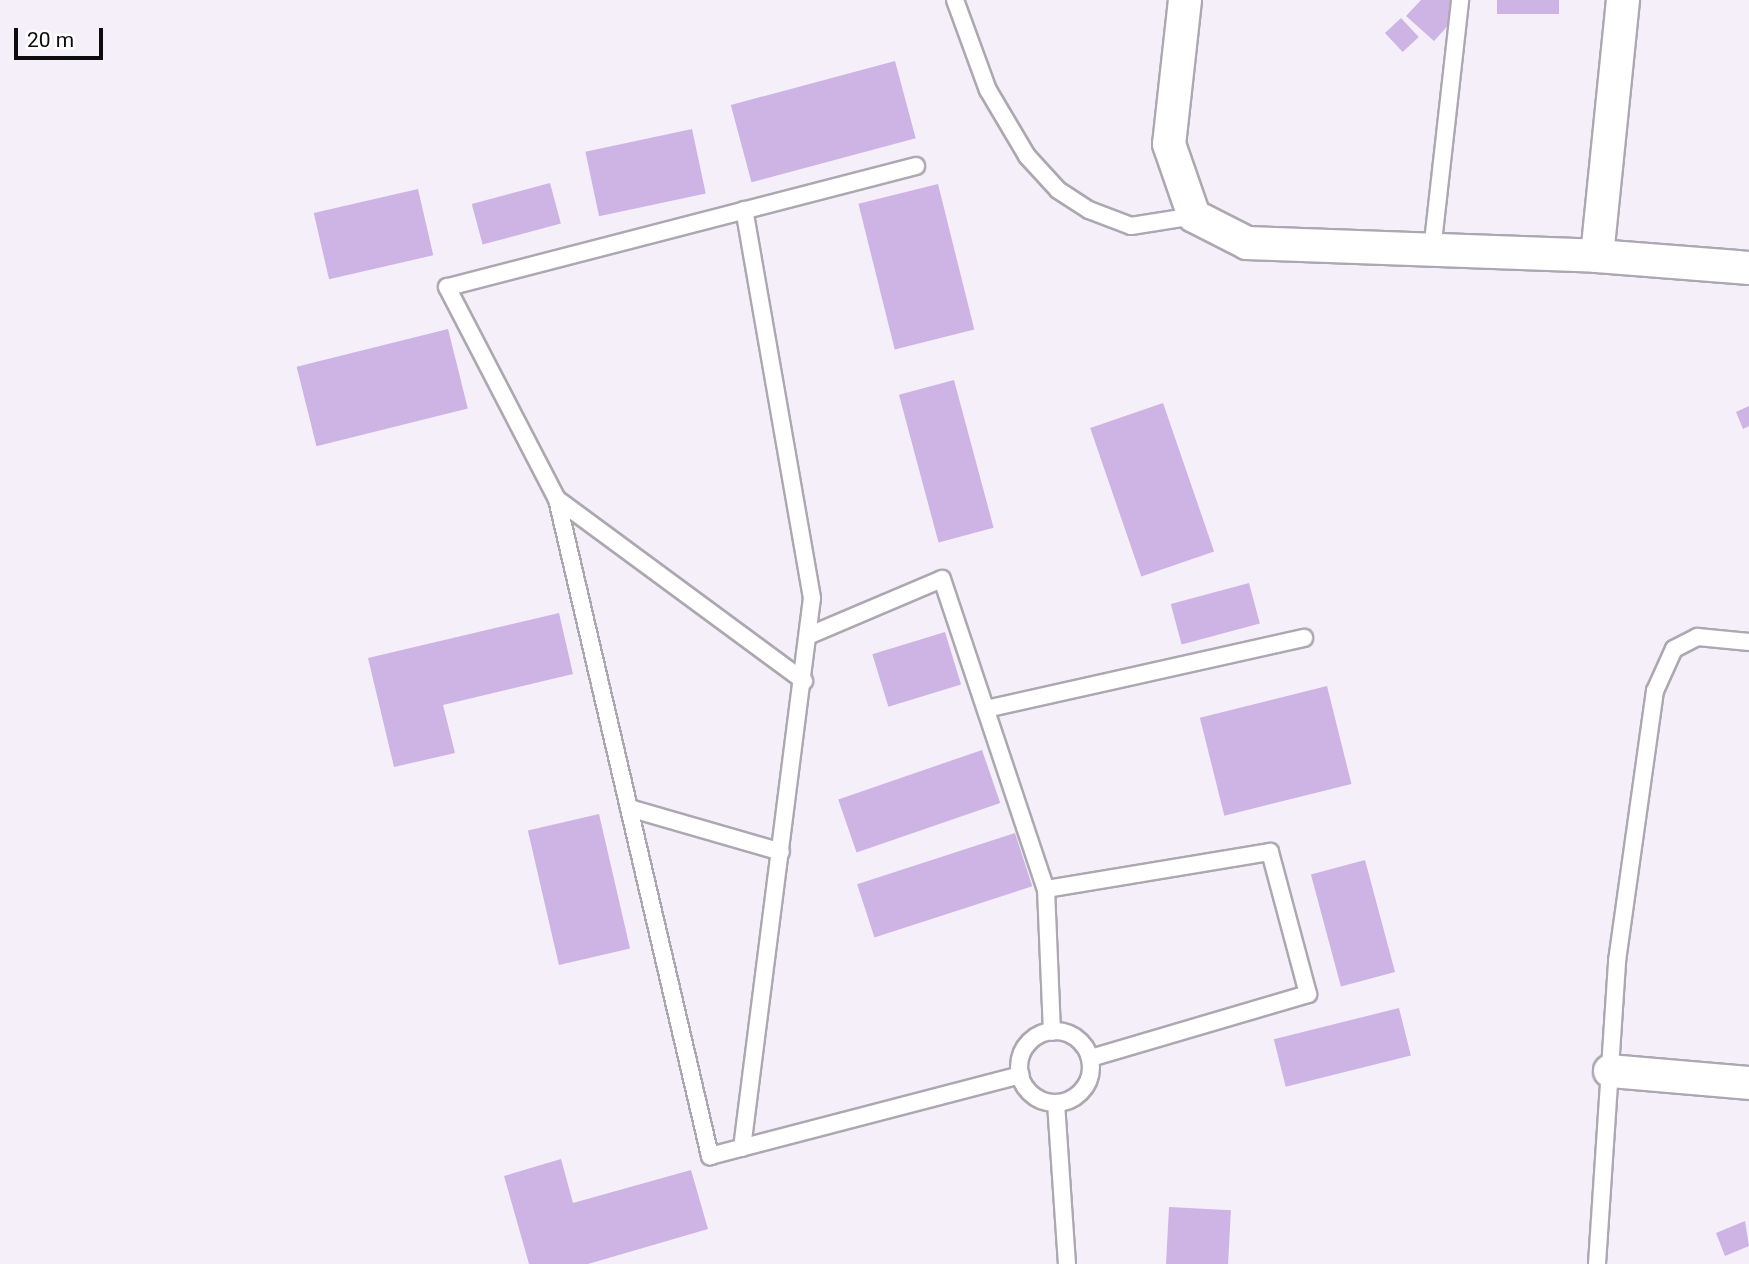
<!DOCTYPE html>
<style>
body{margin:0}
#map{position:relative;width:1749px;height:1264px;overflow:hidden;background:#f4eff9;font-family:Roboto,sans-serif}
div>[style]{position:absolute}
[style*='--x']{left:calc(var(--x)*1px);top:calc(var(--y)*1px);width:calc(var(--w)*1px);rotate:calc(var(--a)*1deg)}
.building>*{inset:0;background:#ceb4e5;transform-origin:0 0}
.roads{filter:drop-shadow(2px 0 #aca8b1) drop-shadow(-2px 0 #aca8b1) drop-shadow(0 2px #aca8b1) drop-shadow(0 -2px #aca8b1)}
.lane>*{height:16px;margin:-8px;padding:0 8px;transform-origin:8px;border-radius:8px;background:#fff}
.lane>.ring{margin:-8px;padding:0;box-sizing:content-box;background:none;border:16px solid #fff;border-radius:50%}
.street>*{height:32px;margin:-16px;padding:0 16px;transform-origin:16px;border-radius:16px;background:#fff}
span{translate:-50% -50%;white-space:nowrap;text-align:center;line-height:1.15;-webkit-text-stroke:5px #fff;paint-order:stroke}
.scale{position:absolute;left:14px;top:28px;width:89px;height:32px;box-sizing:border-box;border:4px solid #0c0b0e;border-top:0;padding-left:9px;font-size:21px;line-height:24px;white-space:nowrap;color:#0c0b0e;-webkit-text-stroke:5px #fff;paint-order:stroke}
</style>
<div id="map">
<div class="building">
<div style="clip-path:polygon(1421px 0,1454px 0,1463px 9px,1434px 41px,1406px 16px)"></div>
<div style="left:1497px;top:0;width:62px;height:14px"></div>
<div style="left:1401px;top:18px;width:26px;height:22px;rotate:47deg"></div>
<div style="left:895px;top:61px;width:80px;height:170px;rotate:75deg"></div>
<div style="left:692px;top:129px;width:66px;height:109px;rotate:78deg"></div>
<div style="left:550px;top:183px;width:42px;height:81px;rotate:75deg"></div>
<div style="left:938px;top:184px;width:150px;height:82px;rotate:76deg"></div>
<div style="left:418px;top:189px;width:68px;height:107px;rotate:77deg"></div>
<div style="left:448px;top:329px;width:82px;height:156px;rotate:76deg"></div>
<div style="left:954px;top:380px;width:153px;height:57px;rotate:75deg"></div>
<div style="left:1163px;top:403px;width:157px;height:77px;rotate:71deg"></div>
<div style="clip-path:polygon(1749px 406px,1749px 426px,1743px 429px,1736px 412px)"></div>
<div style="left:1249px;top:583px;width:42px;height:81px;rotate:75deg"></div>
<div style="clip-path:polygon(559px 613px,573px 674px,443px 705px,455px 753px,394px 767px,368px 658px)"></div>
<div style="left:945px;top:632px;width:55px;height:76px;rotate:73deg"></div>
<div style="left:1327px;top:686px;width:101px;height:131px;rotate:76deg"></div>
<div style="left:982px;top:750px;width:56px;height:152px;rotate:71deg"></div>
<div style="left:599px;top:814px;width:138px;height:73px;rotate:77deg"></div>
<div style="left:1015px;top:833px;width:56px;height:166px;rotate:72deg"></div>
<div style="left:1365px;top:860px;width:116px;height:56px;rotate:75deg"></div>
<div style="left:1399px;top:1008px;width:49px;height:129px;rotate:76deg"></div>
<div style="clip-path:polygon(561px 1159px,573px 1203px,691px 1170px,708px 1229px,588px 1264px,529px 1264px,504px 1176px)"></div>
<div style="left:1169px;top:1207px;width:62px;height:57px;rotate:3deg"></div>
<div style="clip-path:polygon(1745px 1221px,1749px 1246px,1725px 1256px,1716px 1233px)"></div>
</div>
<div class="roads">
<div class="lane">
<div style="--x:955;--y:0;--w:96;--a:69.9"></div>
<div style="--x:988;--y:90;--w:77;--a:59.4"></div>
<div style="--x:1027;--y:156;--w:46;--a:47.6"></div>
<div style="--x:1058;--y:190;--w:37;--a:33"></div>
<div style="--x:1089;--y:210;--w:45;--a:20.9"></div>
<div style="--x:1131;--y:226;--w:64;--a:-9"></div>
<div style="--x:916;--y:166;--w:484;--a:165.5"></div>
<div style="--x:447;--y:287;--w:239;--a:62.6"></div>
<div style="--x:557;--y:499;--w:675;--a:76.89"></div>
<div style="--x:710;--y:1156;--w:321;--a:-14.6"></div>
<div style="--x:1432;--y:251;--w:253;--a:-83.6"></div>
<div style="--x:557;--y:499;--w:307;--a:36.4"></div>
<div style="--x:810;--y:635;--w:143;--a:-23"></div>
<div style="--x:942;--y:579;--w:327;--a:71.5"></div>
<div style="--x:1046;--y:889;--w:143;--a:87.6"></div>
<div style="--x:986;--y:709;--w:326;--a:-12.6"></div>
<div style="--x:629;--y:808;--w:158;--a:16.1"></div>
<div style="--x:1046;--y:889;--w:227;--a:-9.4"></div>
<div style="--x:1270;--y:852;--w:147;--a:75"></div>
<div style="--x:1308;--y:994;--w:227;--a:163.6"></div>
<div class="ring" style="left:1019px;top:1031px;width:56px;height:56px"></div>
<div style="--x:1056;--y:1103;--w:161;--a:86.1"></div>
<div style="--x:742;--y:1148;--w:554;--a:-82.75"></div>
<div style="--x:812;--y:598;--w:394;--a:-99.9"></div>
<div style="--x:1597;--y:1264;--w:304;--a:-86.2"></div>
<div style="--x:1617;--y:961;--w:273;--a:-82"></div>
<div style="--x:1655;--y:691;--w:46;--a:-65.7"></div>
<div style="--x:1674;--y:649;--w:27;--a:-27"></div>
<div style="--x:1698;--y:637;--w:51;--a:5.6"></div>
</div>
<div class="street">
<div style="--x:1185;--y:0;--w:145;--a:96.3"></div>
<div style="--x:1169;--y:144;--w:76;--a:70.9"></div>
<div style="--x:1194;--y:216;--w:59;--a:27"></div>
<div style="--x:1247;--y:243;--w:350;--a:2.1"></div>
<div style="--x:1597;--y:256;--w:152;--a:4.5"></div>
<div style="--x:1597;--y:256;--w:257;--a:-84.2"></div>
<div style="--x:1610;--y:1071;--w:140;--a:4.9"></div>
</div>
</div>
<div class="scale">20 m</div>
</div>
